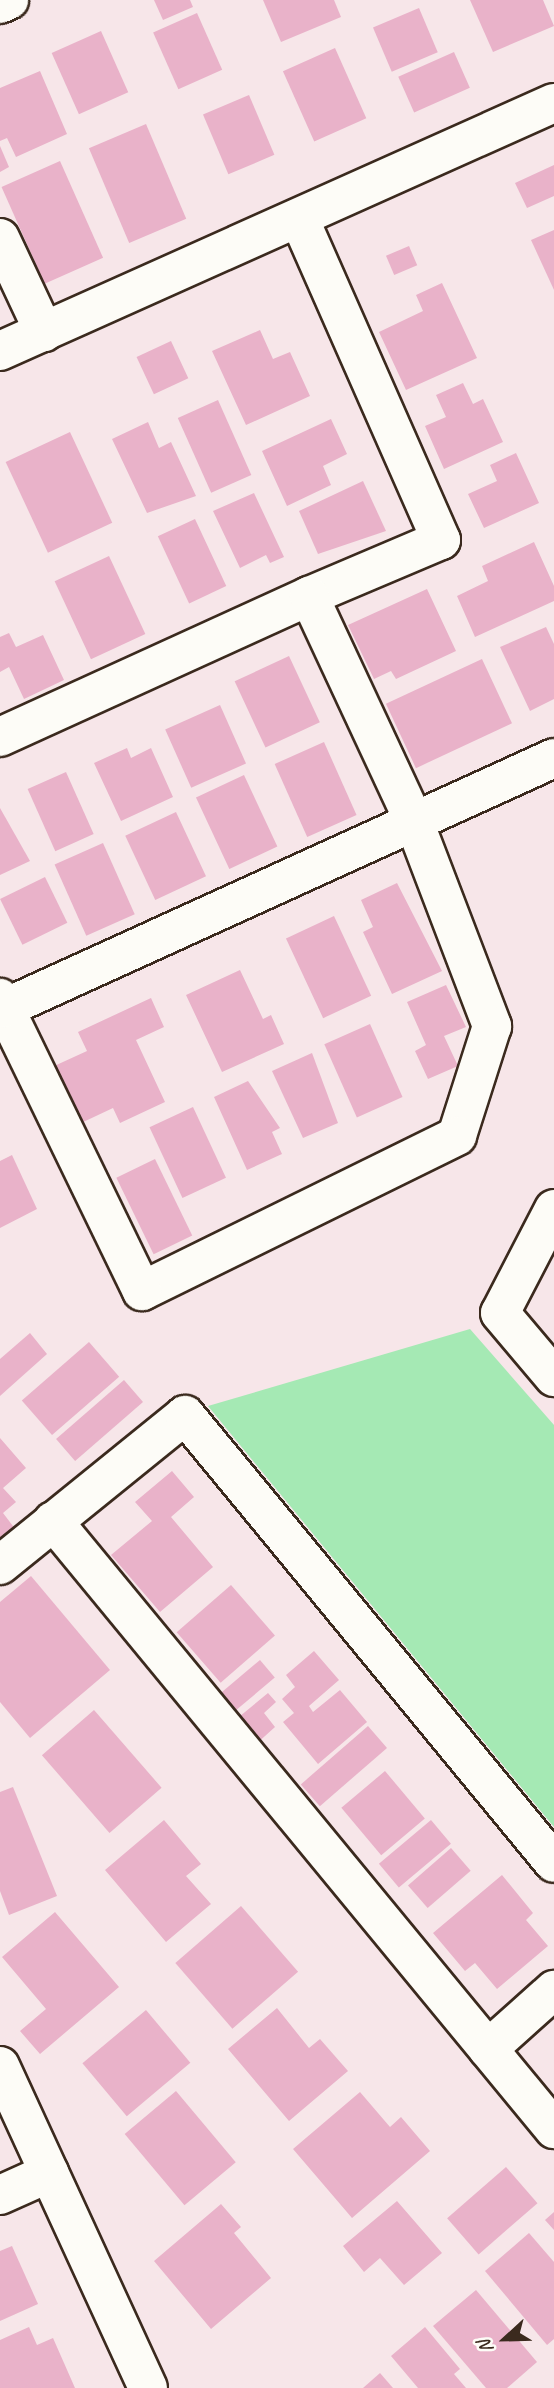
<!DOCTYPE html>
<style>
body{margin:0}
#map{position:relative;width:554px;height:2388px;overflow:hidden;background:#f7e6e9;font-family:Caveat,sans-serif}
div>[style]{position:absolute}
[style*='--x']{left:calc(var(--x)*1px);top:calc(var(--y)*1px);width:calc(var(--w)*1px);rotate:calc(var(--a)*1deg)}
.green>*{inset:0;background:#a5e9b4}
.building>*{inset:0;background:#e9b2c9;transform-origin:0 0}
.roads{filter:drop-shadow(2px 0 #3b2a1e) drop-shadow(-2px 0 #3b2a1e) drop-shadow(0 2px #3b2a1e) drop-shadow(0 -2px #3b2a1e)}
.minor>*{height:38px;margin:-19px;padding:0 19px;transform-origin:19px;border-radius:19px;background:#fdfcf7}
span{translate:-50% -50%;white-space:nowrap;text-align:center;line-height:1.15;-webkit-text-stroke:7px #fdfcf7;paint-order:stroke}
.north{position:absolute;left:470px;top:2304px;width:70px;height:70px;-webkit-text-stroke:5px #fdfcf7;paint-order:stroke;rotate:248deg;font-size:19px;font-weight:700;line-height:28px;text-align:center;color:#3b2a1e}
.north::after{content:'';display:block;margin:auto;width:24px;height:32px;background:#3b2a1e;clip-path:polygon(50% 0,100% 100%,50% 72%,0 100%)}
</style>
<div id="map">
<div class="green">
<div style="clip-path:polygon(470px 1329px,554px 1425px,554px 1827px,208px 1406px)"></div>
</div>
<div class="building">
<div style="clip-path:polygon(154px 0,190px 0,193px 7px,163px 20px)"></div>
<div style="clip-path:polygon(263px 0,334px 0,341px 17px,281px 42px)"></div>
<div style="clip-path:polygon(470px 0,543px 0,554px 26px,493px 52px)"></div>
<div style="left:419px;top:8px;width:48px;height:50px;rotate:67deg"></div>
<div style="left:197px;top:13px;width:62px;height:48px;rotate:66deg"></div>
<div style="left:101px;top:31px;width:67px;height:54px;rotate:66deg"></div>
<div style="left:335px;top:48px;width:77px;height:57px;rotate:66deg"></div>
<div style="left:454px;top:52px;width:39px;height:61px;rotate:66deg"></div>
<div style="clip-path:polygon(40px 71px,67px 134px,16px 157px,7px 138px,0 141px,0 88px)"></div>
<div style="left:249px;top:95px;width:65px;height:50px;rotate:67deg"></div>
<div style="left:146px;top:124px;width:103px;height:62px;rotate:67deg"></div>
<div style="clip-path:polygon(0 146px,9px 167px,0 172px)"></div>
<div style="left:60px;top:161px;width:106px;height:64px;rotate:66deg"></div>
<div style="clip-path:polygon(554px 165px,554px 196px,527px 208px,515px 183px)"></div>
<div style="clip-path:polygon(554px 230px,554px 290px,531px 240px)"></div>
<div style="left:409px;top:246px;width:21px;height:25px;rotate:67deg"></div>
<div style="clip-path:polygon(442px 283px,477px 358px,406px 390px,379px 332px,423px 311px,416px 295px)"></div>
<div style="clip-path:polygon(260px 330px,273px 359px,290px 352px,310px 396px,246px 425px,212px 351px)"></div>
<div style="left:171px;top:341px;width:41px;height:38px;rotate:65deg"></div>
<div style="clip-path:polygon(463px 383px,473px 404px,483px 399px,503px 442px,444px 469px,425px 426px,446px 417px,436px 395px)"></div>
<div style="left:218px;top:400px;width:82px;height:44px;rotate:66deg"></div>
<div style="clip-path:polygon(331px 419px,347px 454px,323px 466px,331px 485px,287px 506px,262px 451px)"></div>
<div style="clip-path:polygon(148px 422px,159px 448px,171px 442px,196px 496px,147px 513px,112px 439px)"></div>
<div style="left:70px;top:432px;width:100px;height:71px;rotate:65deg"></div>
<div style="clip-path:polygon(516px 453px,539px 503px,484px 528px,468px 494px,497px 481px,490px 465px)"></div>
<div style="clip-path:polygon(363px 481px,386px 531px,318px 554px,299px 511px)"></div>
<div style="clip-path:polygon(254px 493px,284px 557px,270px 563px,266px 555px,240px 568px,213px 511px)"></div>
<div style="left:195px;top:519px;width:74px;height:41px;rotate:65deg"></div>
<div style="clip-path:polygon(534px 542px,554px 586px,554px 601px,475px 637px,457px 596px,488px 581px,482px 566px)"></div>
<div style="left:109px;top:556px;width:86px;height:60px;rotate:65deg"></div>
<div style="clip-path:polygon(427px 589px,456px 651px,396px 679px,391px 671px,374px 679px,348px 625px)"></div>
<div style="clip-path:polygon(546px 627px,554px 644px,554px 699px,530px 711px,500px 647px)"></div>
<div style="clip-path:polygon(9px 633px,16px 647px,43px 635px,64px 680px,24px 699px,9px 667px,0 672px,0 637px)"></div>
<div style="left:289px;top:656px;width:73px;height:60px;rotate:65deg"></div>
<div style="left:482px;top:659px;width:71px;height:106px;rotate:65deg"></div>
<div style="left:220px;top:705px;width:64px;height:60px;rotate:66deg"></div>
<div style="left:324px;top:742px;width:80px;height:54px;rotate:66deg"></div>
<div style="clip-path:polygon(127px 748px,131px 758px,151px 748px,173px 797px,121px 821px,94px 763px)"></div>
<div style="left:66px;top:772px;width:68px;height:42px;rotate:66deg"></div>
<div style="left:244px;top:775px;width:79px;height:53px;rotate:65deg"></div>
<div style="clip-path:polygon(0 808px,30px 861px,0 875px)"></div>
<div style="left:176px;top:812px;width:71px;height:56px;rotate:65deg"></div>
<div style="left:103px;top:843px;width:78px;height:53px;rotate:66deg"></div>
<div style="left:45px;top:877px;width:51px;height:50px;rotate:64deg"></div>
<div style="clip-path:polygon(397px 883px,442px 971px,392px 994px,363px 932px,373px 927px,361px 900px)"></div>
<div style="left:334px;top:916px;width:88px;height:53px;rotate:65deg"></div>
<div style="clip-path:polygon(240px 970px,263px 1019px,271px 1015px,284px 1044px,222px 1072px,186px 995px)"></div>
<div style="clip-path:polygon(446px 985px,466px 1027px,444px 1036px,458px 1066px,428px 1079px,415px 1051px,426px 1045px,407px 1002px)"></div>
<div style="clip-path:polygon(151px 998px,164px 1027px,136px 1040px,165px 1102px,120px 1123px,113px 1108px,79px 1124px,52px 1067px,87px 1051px,78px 1032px)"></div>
<div style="left:370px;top:1024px;width:80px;height:50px;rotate:66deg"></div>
<div style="clip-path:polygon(312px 1053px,338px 1123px,303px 1138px,272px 1071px)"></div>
<div style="clip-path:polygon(248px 1081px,280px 1128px,272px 1132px,282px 1154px,247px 1170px,214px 1097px)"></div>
<div style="left:193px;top:1107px;width:78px;height:48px;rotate:65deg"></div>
<div style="clip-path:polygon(12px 1155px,37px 1209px,0 1228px,0 1161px)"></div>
<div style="left:155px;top:1159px;width:85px;height:43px;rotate:64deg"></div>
<div style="clip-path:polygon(30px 1333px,47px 1354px,0 1396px,0 1359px)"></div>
<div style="left:89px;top:1342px;width:46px;height:89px;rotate:49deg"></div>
<div style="left:124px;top:1380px;width:29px;height:90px;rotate:49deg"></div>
<div style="clip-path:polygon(0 1438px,26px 1468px,3px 1488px,16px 1502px,3px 1513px,16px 1530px,0 1542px)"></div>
<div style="clip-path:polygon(172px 1471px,194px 1497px,171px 1517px,213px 1567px,160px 1612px,111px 1555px,152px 1521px,135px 1502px)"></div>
<div style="clip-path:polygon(31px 1576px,110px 1670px,30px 1738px,0 1702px,0 1602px)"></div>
<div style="left:231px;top:1585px;width:67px;height:72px;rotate:49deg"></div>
<div style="clip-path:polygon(314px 1651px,339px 1680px,309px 1706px,313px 1712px,340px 1690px,367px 1722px,318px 1764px,283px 1722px,294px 1713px,282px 1699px,295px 1687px,286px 1675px)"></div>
<div style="left:260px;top:1660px;width:23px;height:57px;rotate:50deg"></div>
<div style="clip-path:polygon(268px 1693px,276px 1702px,264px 1713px,275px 1727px,255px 1745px,234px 1721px)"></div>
<div style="left:94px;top:1710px;width:103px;height:69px;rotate:49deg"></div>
<div style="left:368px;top:1726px;width:29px;height:89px;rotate:49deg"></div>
<div style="left:385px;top:1771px;width:62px;height:57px;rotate:50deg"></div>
<div style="clip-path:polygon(13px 1787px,57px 1896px,9px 1915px,0 1891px,0 1792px)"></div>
<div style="clip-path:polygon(164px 1820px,201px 1864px,186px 1876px,211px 1904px,166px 1942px,105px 1870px)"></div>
<div style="left:431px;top:1820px;width:31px;height:68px;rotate:50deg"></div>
<div style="left:451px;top:1848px;width:30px;height:57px;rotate:49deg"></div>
<div style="clip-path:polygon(502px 1875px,533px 1913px,526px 1920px,548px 1946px,497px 1989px,475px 1963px,465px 1971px,433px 1933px)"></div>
<div style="left:241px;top:1906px;width:87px;height:87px;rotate:49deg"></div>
<div style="clip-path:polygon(55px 1912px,119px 1987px,40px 2054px,20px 2031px,46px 2009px,2px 1957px)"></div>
<div style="clip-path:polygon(277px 2008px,309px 2048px,320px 2039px,348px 2071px,289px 2121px,228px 2049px)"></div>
<div style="left:146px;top:2010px;width:69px;height:83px;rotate:50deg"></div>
<div style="left:176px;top:2091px;width:93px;height:67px;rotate:50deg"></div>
<div style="clip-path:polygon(360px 2092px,390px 2127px,401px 2117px,430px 2151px,352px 2218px,293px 2149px)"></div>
<div style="left:506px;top:2167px;width:48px;height:78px;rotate:49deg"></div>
<div style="clip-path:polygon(397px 2201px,442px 2253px,404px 2285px,380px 2258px,364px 2272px,343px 2246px)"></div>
<div style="clip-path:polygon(221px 2204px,241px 2227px,234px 2233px,271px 2278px,211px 2329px,154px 2261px)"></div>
<div style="clip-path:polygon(554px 2212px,554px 2230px,545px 2220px)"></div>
<div style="clip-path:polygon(529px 2233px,554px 2262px,554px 2339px,547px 2345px,485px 2271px)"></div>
<div style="clip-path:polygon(12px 2246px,38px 2304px,0 2321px,0 2251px)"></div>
<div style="clip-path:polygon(476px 2290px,537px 2362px,507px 2388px,486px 2388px,433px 2326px)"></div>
<div style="clip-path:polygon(29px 2327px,37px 2345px,53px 2338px,75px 2388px,0 2388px,0 2340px)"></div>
<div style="clip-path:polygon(425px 2327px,460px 2369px,454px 2374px,466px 2388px,418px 2388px,391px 2356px)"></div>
<div style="clip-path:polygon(380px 2373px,393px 2388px,363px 2388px)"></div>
</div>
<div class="roads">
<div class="minor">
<div style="--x:0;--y:4;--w:10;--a:-24"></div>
<div style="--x:299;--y:218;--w:352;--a:66.2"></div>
<div style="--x:441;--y:540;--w:143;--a:157"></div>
<div style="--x:0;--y:238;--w:104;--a:64.9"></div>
<div style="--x:0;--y:351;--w:607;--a:-24.12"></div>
<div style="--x:0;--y:737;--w:340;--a:-24.5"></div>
<div style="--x:309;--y:596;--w:246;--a:65"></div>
<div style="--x:413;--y:819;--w:222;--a:69.1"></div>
<div style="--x:492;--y:1026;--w:115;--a:107.7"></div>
<div style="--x:457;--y:1136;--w:351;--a:153.8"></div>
<div style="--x:142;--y:1291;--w:326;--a:-115.9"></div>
<div style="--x:5;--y:1008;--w:603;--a:-24.48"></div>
<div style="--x:554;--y:1209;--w:117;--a:117.4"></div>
<div style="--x:500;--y:1313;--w:84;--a:49.8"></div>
<div style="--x:53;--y:1521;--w:788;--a:50.51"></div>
<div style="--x:0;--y:1565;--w:238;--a:-39"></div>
<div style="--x:185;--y:1415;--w:580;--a:50.52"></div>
<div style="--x:488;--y:2049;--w:89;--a:-41.8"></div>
<div style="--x:0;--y:2066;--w:354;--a:65.3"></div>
<div style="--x:0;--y:2195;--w:54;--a:-24.2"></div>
</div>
</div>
<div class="north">N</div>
</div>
